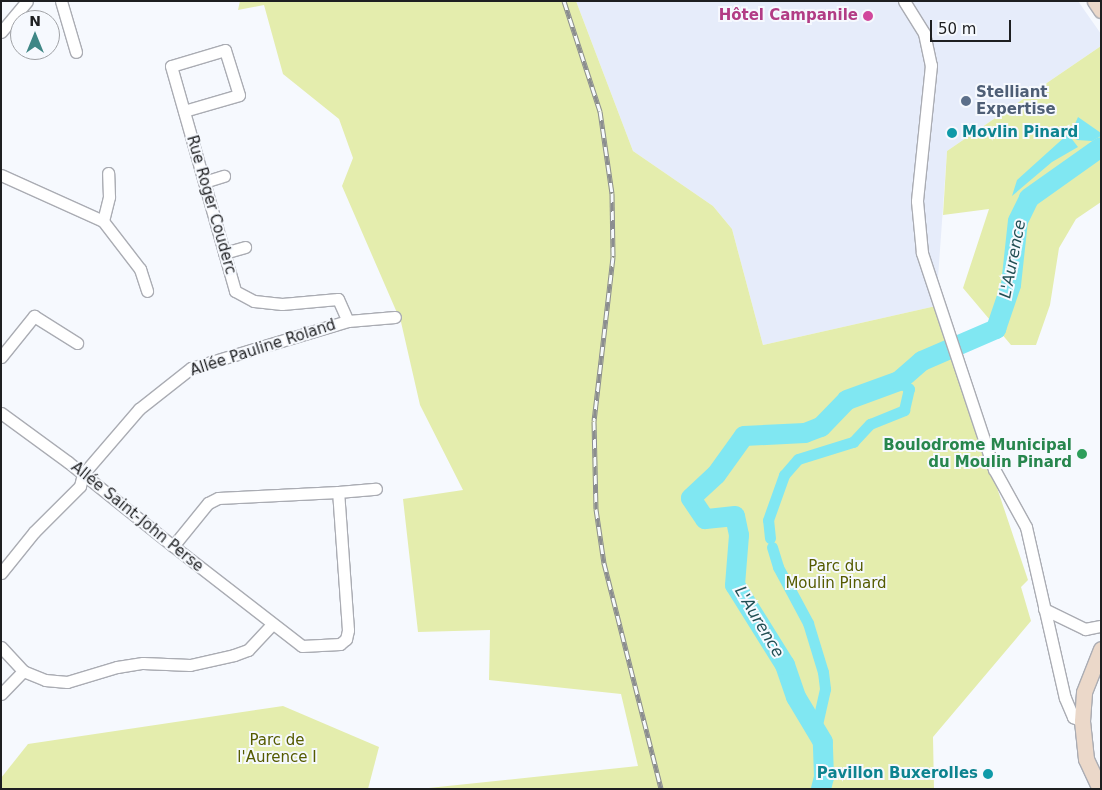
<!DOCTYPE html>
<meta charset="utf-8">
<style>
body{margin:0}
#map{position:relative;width:1102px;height:790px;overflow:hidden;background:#f6f9fe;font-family:"DejaVu Sans",sans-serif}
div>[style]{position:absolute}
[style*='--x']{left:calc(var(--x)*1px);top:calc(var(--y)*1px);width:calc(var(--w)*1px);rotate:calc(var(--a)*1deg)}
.built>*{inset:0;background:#e6ecfa}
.green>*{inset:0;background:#e4edad}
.water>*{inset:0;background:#80e7f2}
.canal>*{height:11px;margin:-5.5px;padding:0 5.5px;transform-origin:5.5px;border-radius:5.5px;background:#80e7f2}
.river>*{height:20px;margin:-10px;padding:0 10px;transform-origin:10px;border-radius:10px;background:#80e7f2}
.roads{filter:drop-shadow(1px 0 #aaacb3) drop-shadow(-1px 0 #aaacb3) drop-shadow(0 1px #aaacb3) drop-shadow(0 -1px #aaacb3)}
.street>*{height:11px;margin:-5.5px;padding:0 5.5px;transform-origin:5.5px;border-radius:5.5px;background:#fff}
.secondary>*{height:15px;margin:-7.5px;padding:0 7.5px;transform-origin:7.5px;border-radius:7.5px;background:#ebd8c9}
.rail>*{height:5px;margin-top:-2.5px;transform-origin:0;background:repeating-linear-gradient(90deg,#f6f9fe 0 9px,#8b8d90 0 18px);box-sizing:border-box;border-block:1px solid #8b8d90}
.dots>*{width:14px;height:14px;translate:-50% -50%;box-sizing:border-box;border:2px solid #f6f9fe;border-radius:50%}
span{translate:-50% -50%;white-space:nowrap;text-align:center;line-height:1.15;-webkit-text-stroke:4px #f6f9fe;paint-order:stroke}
.hotel-label{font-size:15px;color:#b23c85;font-weight:700}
.right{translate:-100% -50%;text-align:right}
.service-label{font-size:15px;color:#4e5e75;font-weight:700}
.left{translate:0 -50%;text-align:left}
.culture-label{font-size:15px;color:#0d838f;font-weight:700}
.street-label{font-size:15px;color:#1e1f21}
.leisure-label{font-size:15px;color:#27864d;font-weight:700}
.park-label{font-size:15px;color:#555b00}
.water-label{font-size:16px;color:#214f54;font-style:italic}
.frame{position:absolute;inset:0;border:2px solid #1e1f21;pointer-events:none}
.north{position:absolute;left:10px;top:10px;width:50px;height:50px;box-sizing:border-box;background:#f6f9fe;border:1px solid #a0a2a6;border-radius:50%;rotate:0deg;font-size:14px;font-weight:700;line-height:20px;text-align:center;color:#1e1f21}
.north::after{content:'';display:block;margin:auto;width:18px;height:22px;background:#3f8786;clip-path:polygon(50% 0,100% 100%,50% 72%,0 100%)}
.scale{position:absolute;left:930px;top:20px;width:81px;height:22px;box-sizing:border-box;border:2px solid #1e1f21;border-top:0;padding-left:6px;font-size:15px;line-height:18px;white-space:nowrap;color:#1e1f21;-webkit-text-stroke:4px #f6f9fe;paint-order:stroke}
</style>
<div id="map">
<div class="built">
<div style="clip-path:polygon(576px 1px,1078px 1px,1101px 34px,1101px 46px,947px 151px,936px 306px,763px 345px,732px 229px,713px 206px,633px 151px)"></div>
</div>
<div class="green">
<div style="clip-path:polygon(240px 1px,576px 1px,633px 151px,713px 206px,732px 229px,763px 345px,936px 306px,1028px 580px,1021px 587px,1031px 621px,933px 737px,934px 789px,419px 789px,638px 766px,621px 694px,489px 680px,490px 630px,418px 632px,403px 499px,463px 490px,420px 405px,401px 322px,342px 186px,353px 158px,339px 119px,283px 74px,264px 5px,238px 10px)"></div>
<div style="clip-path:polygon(1101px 46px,1101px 202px,1076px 219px,1059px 248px,1050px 305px,1036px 345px,1011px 345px,963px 288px,989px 209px,943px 215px,947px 151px)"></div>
<div style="clip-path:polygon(283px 706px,379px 747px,368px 789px,1px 789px,1px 778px,28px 744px)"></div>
</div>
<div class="water">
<div style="clip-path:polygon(1078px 117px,1101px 133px,1101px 136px,1092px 141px,1077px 140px,1071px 133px)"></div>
<div style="clip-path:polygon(1068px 134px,1078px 147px,1052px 162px,1012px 196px,1017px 180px)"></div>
</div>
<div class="canal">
<div style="--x:770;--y:538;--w:18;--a:-96"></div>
<div style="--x:768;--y:520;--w:48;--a:-70.4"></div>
<div style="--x:784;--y:475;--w:21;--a:-49"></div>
<div style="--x:798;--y:459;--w:58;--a:-17.2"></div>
<div style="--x:853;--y:442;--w:25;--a:-47"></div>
<div style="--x:870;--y:424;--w:37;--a:-22"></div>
<div style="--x:904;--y:410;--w:22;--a:-77"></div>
<div style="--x:909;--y:389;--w:13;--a:-141"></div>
<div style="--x:772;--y:547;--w:21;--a:73"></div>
<div style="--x:778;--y:567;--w:64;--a:61.8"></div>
<div style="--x:808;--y:623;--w:51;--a:73"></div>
<div style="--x:823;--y:672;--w:17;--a:83"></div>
<div style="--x:825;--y:689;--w:41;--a:102.7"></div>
</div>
<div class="river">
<div style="--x:821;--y:789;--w:12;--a:-76"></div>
<div style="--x:824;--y:777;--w:35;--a:-92"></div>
<div style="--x:823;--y:742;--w:52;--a:-121"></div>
<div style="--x:796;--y:697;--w:34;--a:-109"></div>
<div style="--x:785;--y:665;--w:94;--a:-122"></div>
<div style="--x:735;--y:585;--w:50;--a:-85.4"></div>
<div style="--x:739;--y:535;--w:19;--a:-102"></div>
<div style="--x:735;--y:516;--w:30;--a:174"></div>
<div style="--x:705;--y:519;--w:25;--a:-124"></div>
<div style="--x:691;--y:498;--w:34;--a:-43"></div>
<div style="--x:716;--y:475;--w:48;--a:-54.3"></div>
<div style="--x:744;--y:436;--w:61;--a:-2.8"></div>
<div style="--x:805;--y:433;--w:17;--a:-21"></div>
<div style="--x:821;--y:427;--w:37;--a:-46"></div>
<div style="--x:847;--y:400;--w:55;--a:-20.1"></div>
<div style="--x:899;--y:381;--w:30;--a:-41"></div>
<div style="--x:922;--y:361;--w:81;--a:-23.4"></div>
<div style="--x:996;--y:329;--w:46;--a:-71.2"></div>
<div style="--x:1011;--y:285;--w:64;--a:-83.8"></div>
<div style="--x:1018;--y:221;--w:25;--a:-64"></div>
<div style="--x:1029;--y:198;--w:88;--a:-35.3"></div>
</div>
<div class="roads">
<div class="street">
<div style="--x:61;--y:1;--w:53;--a:73.6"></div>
<div style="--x:904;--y:1;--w:38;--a:58"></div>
<div style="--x:924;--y:33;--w:33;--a:78"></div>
<div style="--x:931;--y:65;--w:137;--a:95.9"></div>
<div style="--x:917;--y:201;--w:52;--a:84.5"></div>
<div style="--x:922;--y:253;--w:228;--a:71.6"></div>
<div style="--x:994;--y:469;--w:66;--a:61.1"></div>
<div style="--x:1026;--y:527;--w:175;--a:77.2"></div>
<div style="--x:1065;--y:698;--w:21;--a:67"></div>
<div style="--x:1073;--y:717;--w:10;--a:24"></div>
<div style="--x:1;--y:32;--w:40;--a:-50"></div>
<div style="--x:184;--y:111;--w:57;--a:-16.2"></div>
<div style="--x:239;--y:95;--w:47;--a:-107.3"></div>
<div style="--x:225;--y:50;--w:56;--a:163.5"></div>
<div style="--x:171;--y:66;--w:234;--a:74.1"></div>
<div style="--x:235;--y:291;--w:21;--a:28"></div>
<div style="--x:254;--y:301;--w:28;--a:6"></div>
<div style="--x:282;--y:304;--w:56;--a:-5.1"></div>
<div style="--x:338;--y:299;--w:24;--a:66"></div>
<div style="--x:1;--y:175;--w:112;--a:24.3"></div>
<div style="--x:103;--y:221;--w:61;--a:52.4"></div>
<div style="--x:140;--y:269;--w:23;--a:72"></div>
<div style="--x:204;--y:182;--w:21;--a:-17"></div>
<div style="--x:103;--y:221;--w:25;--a:-76"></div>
<div style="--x:109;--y:197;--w:24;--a:-92"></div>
<div style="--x:224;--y:253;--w:22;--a:-16"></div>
<div style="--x:1;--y:357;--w:53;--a:-51.2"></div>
<div style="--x:34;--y:316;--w:51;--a:32.1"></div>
<div style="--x:1;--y:413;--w:83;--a:36.2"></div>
<div style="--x:68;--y:462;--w:134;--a:38.7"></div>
<div style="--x:173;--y:546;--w:163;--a:37.8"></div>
<div style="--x:302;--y:646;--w:38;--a:-3"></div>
<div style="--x:340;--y:644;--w:8;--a:-40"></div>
<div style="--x:346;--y:639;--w:9;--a:-77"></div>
<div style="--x:348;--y:630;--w:138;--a:-94.1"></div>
<div style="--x:338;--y:492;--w:120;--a:177.1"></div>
<div style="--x:218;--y:498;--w:11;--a:153"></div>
<div style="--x:208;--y:503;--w:55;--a:129.1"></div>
<div style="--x:338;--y:492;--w:38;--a:-5"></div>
<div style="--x:1;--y:573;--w:53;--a:-51.2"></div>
<div style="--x:34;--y:532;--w:65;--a:-45"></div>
<div style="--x:80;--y:486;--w:12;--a:-76"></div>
<div style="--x:83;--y:474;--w:86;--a:-49.3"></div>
<div style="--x:139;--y:409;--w:66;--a:-38.3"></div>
<div style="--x:191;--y:368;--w:164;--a:-16.7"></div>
<div style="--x:348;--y:321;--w:47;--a:-4.9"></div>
<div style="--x:1044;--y:609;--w:46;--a:26"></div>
<div style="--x:1085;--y:629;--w:16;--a:-11"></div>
<div style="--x:1;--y:647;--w:33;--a:47"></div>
<div style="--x:23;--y:671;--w:24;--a:22"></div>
<div style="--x:45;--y:680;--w:22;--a:5"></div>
<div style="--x:67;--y:682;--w:52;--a:-16.7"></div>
<div style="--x:117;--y:667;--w:26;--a:-9"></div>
<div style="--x:143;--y:663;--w:47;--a:2.4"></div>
<div style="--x:190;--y:665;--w:45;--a:-12.8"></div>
<div style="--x:234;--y:655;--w:15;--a:-20"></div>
<div style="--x:248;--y:650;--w:35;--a:-47"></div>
<div style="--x:1;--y:694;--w:32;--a:-46"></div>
</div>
<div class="secondary">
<div style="--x:1095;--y:1;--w:11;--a:56"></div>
<div style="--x:1100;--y:789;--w:33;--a:-115"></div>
<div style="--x:1086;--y:759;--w:38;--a:-96"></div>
<div style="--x:1082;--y:721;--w:29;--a:-86"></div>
<div style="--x:1084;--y:692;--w:46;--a:-68.4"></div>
</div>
</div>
<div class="rail">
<div style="--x:564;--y:1;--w:116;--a:71.9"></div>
<div style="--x:600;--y:111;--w:83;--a:81.7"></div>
<div style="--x:612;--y:193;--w:64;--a:89.1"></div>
<div style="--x:613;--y:257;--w:165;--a:96.6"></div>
<div style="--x:594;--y:421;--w:88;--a:88.7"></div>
<div style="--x:596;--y:509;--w:55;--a:81.6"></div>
<div style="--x:604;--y:563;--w:233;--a:75.8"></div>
</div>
<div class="dots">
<div style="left:868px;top:16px;background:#d1479c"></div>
<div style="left:966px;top:101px;background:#5c6f8a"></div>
<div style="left:952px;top:133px;background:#0f9aa8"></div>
<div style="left:1082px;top:454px;background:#2e9e5b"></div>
<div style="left:988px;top:774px;background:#0f9aa8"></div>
</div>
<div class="hotel-label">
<span class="right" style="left:858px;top:16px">Hôtel Campanile</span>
</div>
<div class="service-label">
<span class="left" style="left:976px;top:101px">Stelliant<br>Expertise</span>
</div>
<div class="culture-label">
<span class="left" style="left:962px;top:133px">Movlin Pinard</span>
<span class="right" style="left:978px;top:774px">Pavillon Buxerolles</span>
</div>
<div class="street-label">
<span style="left:211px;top:205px;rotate:74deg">Rue Roger Couderc</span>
<span style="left:263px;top:348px;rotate:-18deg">Allée Pauline Roland</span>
<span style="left:137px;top:517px;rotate:39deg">Allée Saint-John Perse</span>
</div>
<div class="leisure-label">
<span class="right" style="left:1072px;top:454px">Boulodrome Municipal<br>du Moulin Pinard</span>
</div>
<div class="park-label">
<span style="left:836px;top:575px">Parc du<br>Moulin Pinard</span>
<span style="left:277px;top:749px">Parc de<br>l'Aurence I</span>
</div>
<div class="water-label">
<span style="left:1013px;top:259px;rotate:-79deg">L'Aurence</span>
<span style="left:759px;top:622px;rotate:59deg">L'Aurence</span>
</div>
<div class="frame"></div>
<div class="north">N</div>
<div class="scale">50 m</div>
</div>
